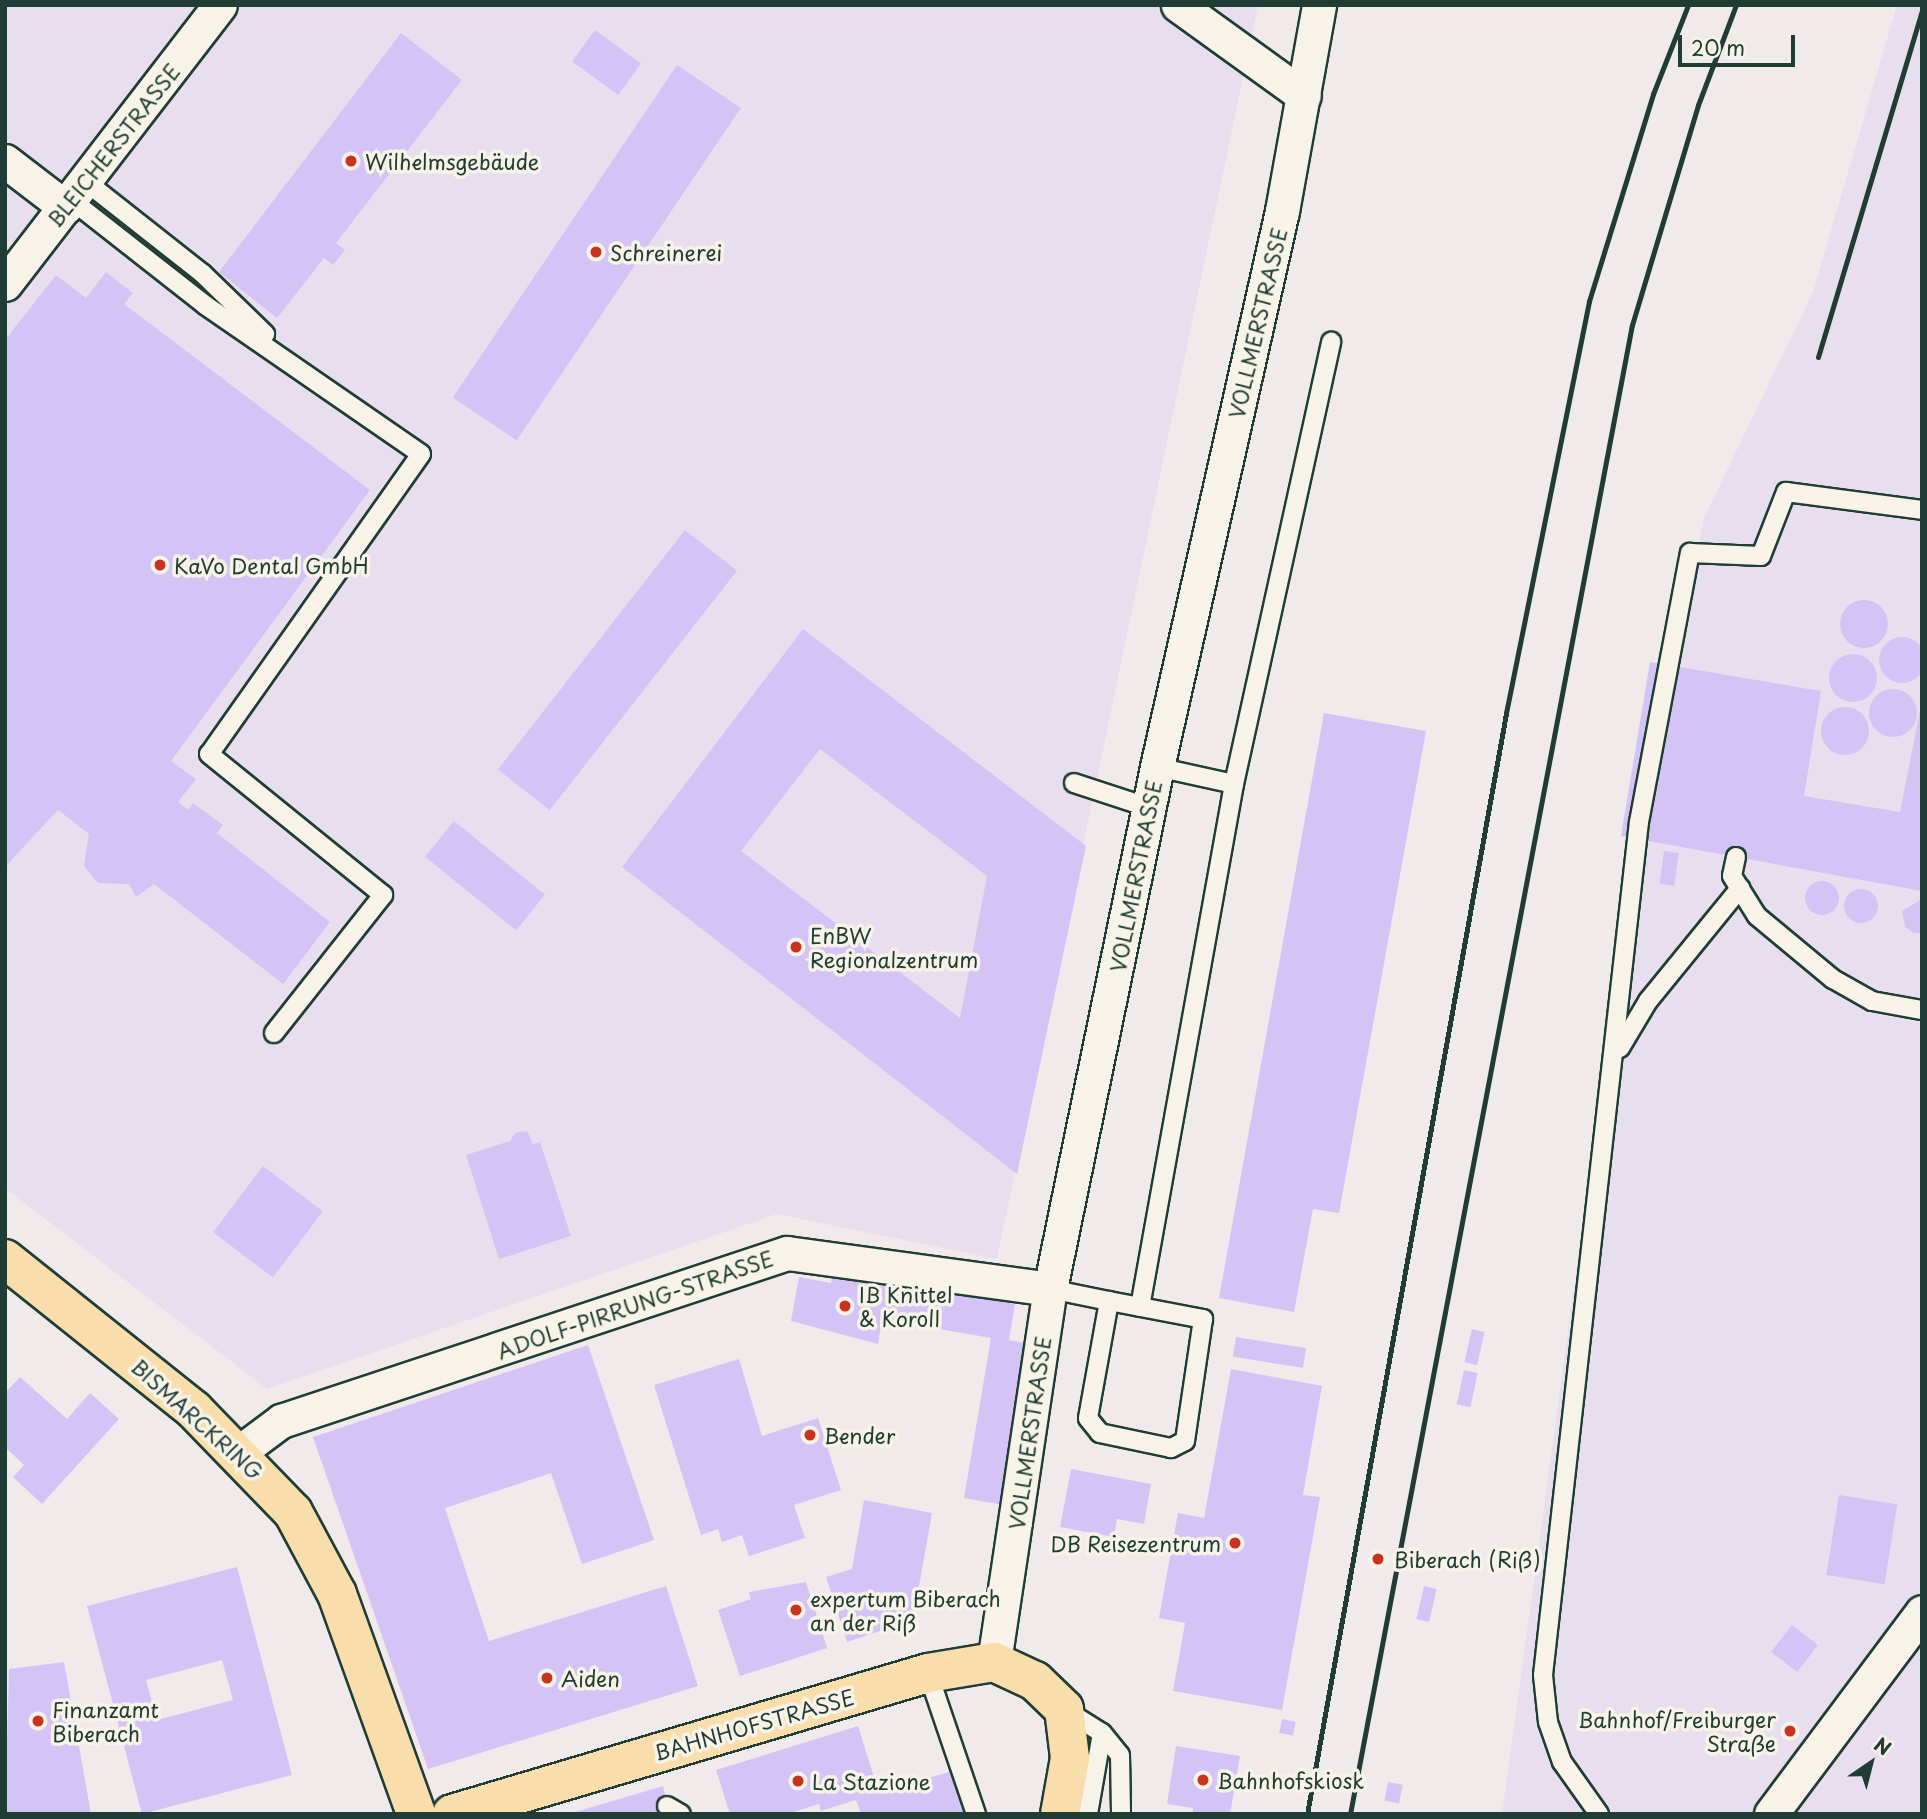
<!DOCTYPE html>
<meta charset="utf-8">
<style>
body{margin:0}
#map{position:relative;width:1927px;height:1819px;overflow:hidden;background:#f0eaeb;font-family:"Playpen Sans",sans-serif}
div>[style]{position:absolute}
[style*='--x']{left:calc(var(--x)*1px);top:calc(var(--y)*1px);width:calc(var(--w)*1px);rotate:calc(var(--a)*1deg)}
.built>*{inset:0;background:#e8dfee}
.building>*{inset:0;background:#d4c4f6;transform-origin:0 0}
.round{border-radius:50%}
.roads{filter:drop-shadow(2px 0 #1f3d34) drop-shadow(-2px 0 #1f3d34) drop-shadow(0 2px #1f3d34) drop-shadow(0 -2px #1f3d34)}
.lane>*{height:18px;margin:-9px;padding:0 9px;transform-origin:9px;border-radius:9px;background:#f7f3e8}
.street>*{height:33px;margin:-16.5px;padding:0 16.5px;transform-origin:16.5px;border-radius:16.5px;background:#f7f3e8}
.primary>*{height:38px;margin:-19px;padding:0 19px;transform-origin:19px;border-radius:19px;background:#f9ddab}
.rail>*{height:5px;margin:-2.5px;padding:0 2.5px;transform-origin:2.5px;border-radius:2.5px;background:#1f3d34}
.dots>*{width:19px;height:19px;translate:-50% -50%;box-sizing:border-box;border:4px solid #f7f3e8;border-radius:50%}
span{translate:-50% -50%;white-space:nowrap;text-align:center;line-height:1.15;-webkit-text-stroke:7px #f7f3e8;paint-order:stroke}
.street-label{font-size:21px;color:#1f3d34}
.poi-label{font-size:21px;color:#1f3d34}
.left{translate:0 -50%;text-align:left}
.right{translate:-100% -50%;text-align:right}
.frame{position:absolute;inset:0;border:7px solid #1f3d34;pointer-events:none}
.north{position:absolute;left:1836px;top:1728px;width:70px;height:70px;-webkit-text-stroke:5px #f7f3e8;paint-order:stroke;rotate:35deg;font-size:19px;font-weight:700;line-height:28px;text-align:center;color:#1f3d34}
.north::after{content:'';display:block;margin:auto;width:24px;height:32px;background:#1f3d34;clip-path:polygon(50% 0,100% 100%,50% 72%,0 100%)}
.scale{position:absolute;left:1678px;top:35px;width:117px;height:32px;box-sizing:border-box;border:4px solid #1f3d34;border-top:0;padding-left:9px;font-size:21px;line-height:24px;white-space:nowrap;color:#1f3d34;-webkit-text-stroke:5px #f7f3e8;paint-order:stroke}
</style>
<div id="map">
<div class="built">
<div style="clip-path:polygon(5px 5px,1258px 5px,997px 1259px,777px 1214px,267px 1389px,5px 1188px)"></div>
<div style="clip-path:polygon(1897px 5px,1922px 5px,1922px 1814px,1502px 1814px,1628px 894px,1704px 518px,1813px 292px)"></div>
</div>
<div class="building">
<div style="left:595px;top:30px;width:57px;height:39px;rotate:36deg"></div>
<div style="clip-path:polygon(401px 33px,462px 80px,336px 243px,345px 250px,333px 265px,324px 258px,277px 318px,219px 272px)"></div>
<div style="left:677px;top:65px;width:77px;height:401px;rotate:34deg"></div>
<div style="clip-path:polygon(106px 272px,133px 293px,124px 304px,370px 490px,171px 761px,196px 779px,178px 802px,188px 810px,193px 803px,223px 825px,217px 833px,330px 922px,283px 984px,154px 884px,136px 897px,129px 884px,98px 883px,84px 866px,89px 834px,58px 810px,5px 867px,5px 340px,56px 275px,86px 298px)"></div>
<div style="left:685px;top:530px;width:66px;height:304px;rotate:38deg"></div>
<div class="round" style="left:1840px;top:600px;width:48px;height:48px"></div>
<div style="clip-path:polygon(evenodd,803px 629px,1086px 846px,1017px 1174px,622px 867px,803px 629px,820px 749px,987px 876px,960px 1018px,741px 851px,820px 749px)"></div>
<div class="round" style="left:1879px;top:637px;width:46px;height:46px"></div>
<div class="round" style="left:1829px;top:654px;width:48px;height:48px"></div>
<div style="clip-path:polygon(1650px 662px,1821px 691px,1804px 796px,1900px 812px,1922px 700px,1922px 891px,1621px 836px)"></div>
<div class="round" style="left:1869px;top:689px;width:48px;height:48px"></div>
<div class="round" style="left:1821px;top:707px;width:48px;height:48px"></div>
<div style="clip-path:polygon(1324px 713px,1426px 731px,1339px 1213px,1313px 1209px,1294px 1312px,1219px 1298px)"></div>
<div style="left:454px;top:821px;width:117px;height:46px;rotate:39deg"></div>
<div style="left:1664px;top:851px;width:15px;height:33px;rotate:8deg"></div>
<div class="round" style="left:1805px;top:881px;width:34px;height:34px"></div>
<div class="round" style="left:1844px;top:889px;width:34px;height:34px"></div>
<div style="clip-path:polygon(1922px 899px,1922px 933px,1914px 933px,1905px 927px,1902px 911px)"></div>
<div style="clip-path:polygon(515px 1133px,527px 1131px,533px 1144px,540px 1142px,571px 1236px,499px 1259px,466px 1155px,510px 1141px)"></div>
<div style="left:263px;top:1166px;width:75px;height:83px;rotate:37deg"></div>
<div style="clip-path:polygon(833px 1273px,1015px 1304px,1009px 1340px,1030px 1344px,1003px 1505px,964px 1498px,991px 1338px,882px 1319px,878px 1344px,791px 1321px,799px 1277px,831px 1283px)"></div>
<div style="left:1472px;top:1329px;width:13px;height:34px;rotate:13deg"></div>
<div style="left:1236px;top:1337px;width:71px;height:20px;rotate:9deg"></div>
<div style="clip-path:polygon(588px 1345px,654px 1540px,582px 1564px,551px 1473px,445px 1508px,489px 1641px,666px 1586px,698px 1686px,428px 1769px,313px 1437px)"></div>
<div style="clip-path:polygon(739px 1359px,762px 1436px,818px 1418px,841px 1490px,794px 1505px,805px 1538px,749px 1556px,742px 1535px,722px 1542px,718px 1529px,701px 1535px,654px 1385px)"></div>
<div style="clip-path:polygon(1231px 1369px,1322px 1386px,1303px 1495px,1320px 1497px,1282px 1710px,1173px 1691px,1185px 1623px,1159px 1618px,1178px 1513px,1204px 1518px)"></div>
<div style="left:1464px;top:1370px;width:14px;height:35px;rotate:12deg"></div>
<div style="clip-path:polygon(20px 1377px,67px 1419px,90px 1393px,119px 1419px,42px 1504px,13px 1477px,24px 1465px,5px 1447px,5px 1393px)"></div>
<div style="clip-path:polygon(1071px 1469px,1151px 1484px,1144px 1524px,1117px 1519px,1114px 1537px,1060px 1527px)"></div>
<div style="left:1839px;top:1495px;width:59px;height:81px;rotate:9deg"></div>
<div style="clip-path:polygon(864px 1500px,932px 1513px,913px 1620px,847px 1642px,826px 1577px,852px 1569px)"></div>
<div style="clip-path:polygon(evenodd,237px 1567px,292px 1775px,142px 1814px,87px 1606px,237px 1567px,222px 1660px,233px 1700px,157px 1720px,146px 1680px,222px 1660px)"></div>
<div style="clip-path:polygon(806px 1582px,827px 1648px,740px 1676px,718px 1610px,751px 1599px,749px 1592px)"></div>
<div style="left:1424px;top:1586px;width:13px;height:34px;rotate:13deg"></div>
<div style="left:1792px;top:1625px;width:33px;height:34px;rotate:38deg"></div>
<div style="clip-path:polygon(64px 1662px,91px 1814px,5px 1814px,9px 1669px)"></div>
<div style="left:1282px;top:1719px;width:14px;height:14px;rotate:12deg"></div>
<div style="clip-path:polygon(858px 1726px,879px 1793px,955px 1770px,968px 1814px,861px 1814px,856px 1800px,821px 1811px,819px 1804px,788px 1814px,730px 1814px,716px 1770px)"></div>
<div style="clip-path:polygon(1176px 1746px,1240px 1756px,1230px 1814px,1193px 1814px,1193px 1808px,1167px 1804px)"></div>
<div style="left:1388px;top:1782px;width:15px;height:19px;rotate:11deg"></div>
<div style="clip-path:polygon(663px 1786px,669px 1814px,572px 1814px,572px 1813px)"></div>
</div>
<div class="roads">
<div class="lane">
<div style="--x:85;--y:181;--w:149;--a:38.2"></div>
<div style="--x:202;--y:273;--w:88;--a:44.1"></div>
<div style="--x:70;--y:199;--w:172;--a:38.1"></div>
<div style="--x:205;--y:305;--w:262;--a:34.6"></div>
<div style="--x:421;--y:454;--w:367;--a:125.2"></div>
<div style="--x:209;--y:754;--w:224;--a:39"></div>
<div style="--x:383;--y:895;--w:176;--a:128.3"></div>
<div style="--x:1074;--y:783;--w:80;--a:18.2"></div>
<div style="--x:1234;--y:784;--w:453;--a:-77.6"></div>
<div style="--x:1736;--y:857;--w:19;--a:102"></div>
<div style="--x:1732;--y:876;--w:47;--a:58"></div>
<div style="--x:1757;--y:916;--w:99;--a:39.7"></div>
<div style="--x:1833;--y:979;--w:45;--a:29.4"></div>
<div style="--x:1872;--y:1001;--w:51;--a:10.2"></div>
<div style="--x:1620;--y:1048;--w:55;--a:-59.2"></div>
<div style="--x:1648;--y:1001;--w:146;--a:-50.8"></div>
<div style="--x:1050;--y:1289;--w:60;--a:11.5"></div>
<div style="--x:1109;--y:1301;--w:96;--a:10.8"></div>
<div style="--x:1203;--y:1319;--w:123;--a:98.4"></div>
<div style="--x:1185;--y:1441;--w:16;--a:153"></div>
<div style="--x:1171;--y:1448;--w:73;--a:-168.1"></div>
<div style="--x:1100;--y:1433;--w:19;--a:-129"></div>
<div style="--x:1088;--y:1418;--w:119;--a:-79.8"></div>
<div style="--x:1140;--y:1307;--w:531;--a:-79.81"></div>
<div style="--x:1234;--y:784;--w:79;--a:-167.6"></div>
<div style="--x:928;--y:1673;--w:149;--a:71.2"></div>
<div style="--x:1067;--y:1711;--w:41;--a:32.2"></div>
<div style="--x:1102;--y:1733;--w:28;--a:51"></div>
<div style="--x:1120;--y:1755;--w:59;--a:89"></div>
<div style="--x:667;--y:1806;--w:16;--a:30"></div>
<div style="--x:1088;--y:1814;--w:82;--a:-80.2"></div>
<div style="--x:1599;--y:1814;--w:64;--a:-125.4"></div>
<div style="--x:1562;--y:1762;--w:42;--a:-109.3"></div>
<div style="--x:1548;--y:1722;--w:47;--a:-96.1"></div>
<div style="--x:1543;--y:1675;--w:858;--a:-83.58"></div>
<div style="--x:1639;--y:822;--w:274;--a:-79.3"></div>
<div style="--x:1690;--y:553;--w:71;--a:2.4"></div>
<div style="--x:1761;--y:556;--w:69;--a:-68.7"></div>
<div style="--x:1786;--y:492;--w:137;--a:7.5"></div>
</div>
<div class="street">
<div style="--x:1178;--y:5;--w:155;--a:35.8"></div>
<div style="--x:5;--y:161;--w:76;--a:37.5"></div>
<div style="--x:5;--y:284;--w:352;--a:-52.4"></div>
<div style="--x:238;--y:1453;--w:54;--a:-36.7"></div>
<div style="--x:281;--y:1421;--w:533;--a:-18.37"></div>
<div style="--x:787;--y:1253;--w:265;--a:7.8"></div>
<div style="--x:994;--y:1662;--w:377;--a:-81.5"></div>
<div style="--x:1050;--y:1289;--w:533;--a:-78.42"></div>
<div style="--x:1157;--y:767;--w:570;--a:-77.33"></div>
<div style="--x:1282;--y:211;--w:209;--a:-79.8"></div>
<div style="--x:1771;--y:1814;--w:252;--a:-53.2"></div>
</div>
<div class="primary">
<div style="--x:5;--y:1259;--w:242;--a:38.6"></div>
<div style="--x:194;--y:1410;--w:142;--a:45.9"></div>
<div style="--x:293;--y:1512;--w:93;--a:61.8"></div>
<div style="--x:337;--y:1594;--w:234;--a:70.2"></div>
<div style="--x:452;--y:1814;--w:496;--a:-16.5"></div>
<div style="--x:928;--y:1673;--w:67;--a:-9.5"></div>
<div style="--x:994;--y:1662;--w:45;--a:24.9"></div>
<div style="--x:1035;--y:1681;--w:40;--a:44"></div>
<div style="--x:1064;--y:1709;--w:49;--a:83"></div>
<div style="--x:1070;--y:1758;--w:57;--a:100.1"></div>
</div>
</div>
<div class="rail">
<div style="--x:1818;--y:357;--w:361;--a:-73.3"></div>
<div style="--x:1307;--y:1814;--w:1119;--a:-79.75"></div>
<div style="--x:1506;--y:713;--w:420;--a:-78.6"></div>
<div style="--x:1589;--y:301;--w:217;--a:-72.8"></div>
<div style="--x:1653;--y:94;--w:96;--a:-68.5"></div>
<div style="--x:1350;--y:1814;--w:1515;--a:-79.28"></div>
<div style="--x:1632;--y:325;--w:230;--a:-73.3"></div>
<div style="--x:1698;--y:105;--w:107;--a:-69.2"></div>
</div>
<div class="dots">
<div style="left:351px;top:161px;background:#c8321e"></div>
<div style="left:596px;top:252px;background:#c8321e"></div>
<div style="left:160px;top:565px;background:#c8321e"></div>
<div style="left:796px;top:947px;background:#c8321e"></div>
<div style="left:845px;top:1306px;background:#c8321e"></div>
<div style="left:810px;top:1435px;background:#c8321e"></div>
<div style="left:1235px;top:1543px;background:#c8321e"></div>
<div style="left:1378px;top:1559px;background:#c8321e"></div>
<div style="left:796px;top:1610px;background:#c8321e"></div>
<div style="left:547px;top:1678px;background:#c8321e"></div>
<div style="left:38px;top:1721px;background:#c8321e"></div>
<div style="left:1790px;top:1731px;background:#c8321e"></div>
<div style="left:1203px;top:1780px;background:#c8321e"></div>
<div style="left:798px;top:1781px;background:#c8321e"></div>
</div>
<div class="street-label">
<span style="left:113px;top:145px;rotate:-52deg">BLEICHERSTRASSE</span>
<span style="left:1257px;top:323px;rotate:-77deg">VOLLMERSTRASSE</span>
<span style="left:1135px;top:876px;rotate:-79deg">VOLLMERSTRASSE</span>
<span style="left:635px;top:1304px;rotate:-19deg">ADOLF-PIRRUNG-STRASSE</span>
<span style="left:198px;top:1419px;rotate:42deg">BISMARCKRING</span>
<span style="left:1029px;top:1433px;rotate:-82deg">VOLLMERSTRASSE</span>
<span style="left:754px;top:1724px;rotate:-16deg">BAHNHOFSTRASSE</span>
</div>
<div class="poi-label">
<span class="left" style="left:365px;top:161px">Wilhelmsgebäude</span>
<span class="left" style="left:610px;top:252px">Schreinerei</span>
<span class="left" style="left:174px;top:565px">KaVo Dental GmbH</span>
<span class="left" style="left:810px;top:947px">EnBW<br>Regionalzentrum</span>
<span class="left" style="left:859px;top:1306px">IB Knittel<br>&amp; Koroll</span>
<span class="left" style="left:824px;top:1435px">Bender</span>
<span class="right" style="left:1221px;top:1543px">DB Reisezentrum</span>
<span class="left" style="left:1394px;top:1559px">Biberach (Riß)</span>
<span class="left" style="left:810px;top:1610px">expertum Biberach<br>an der Riß</span>
<span class="left" style="left:561px;top:1678px">Aiden</span>
<span class="left" style="left:52px;top:1721px">Finanzamt<br>Biberach</span>
<span class="right" style="left:1776px;top:1731px">Bahnhof/Freiburger<br>Straße</span>
<span class="left" style="left:1217px;top:1780px">Bahnhofskiosk</span>
<span class="left" style="left:812px;top:1781px">La Stazione</span>
</div>
<div class="frame"></div>
<div class="north">N</div>
<div class="scale">20 m</div>
</div>
